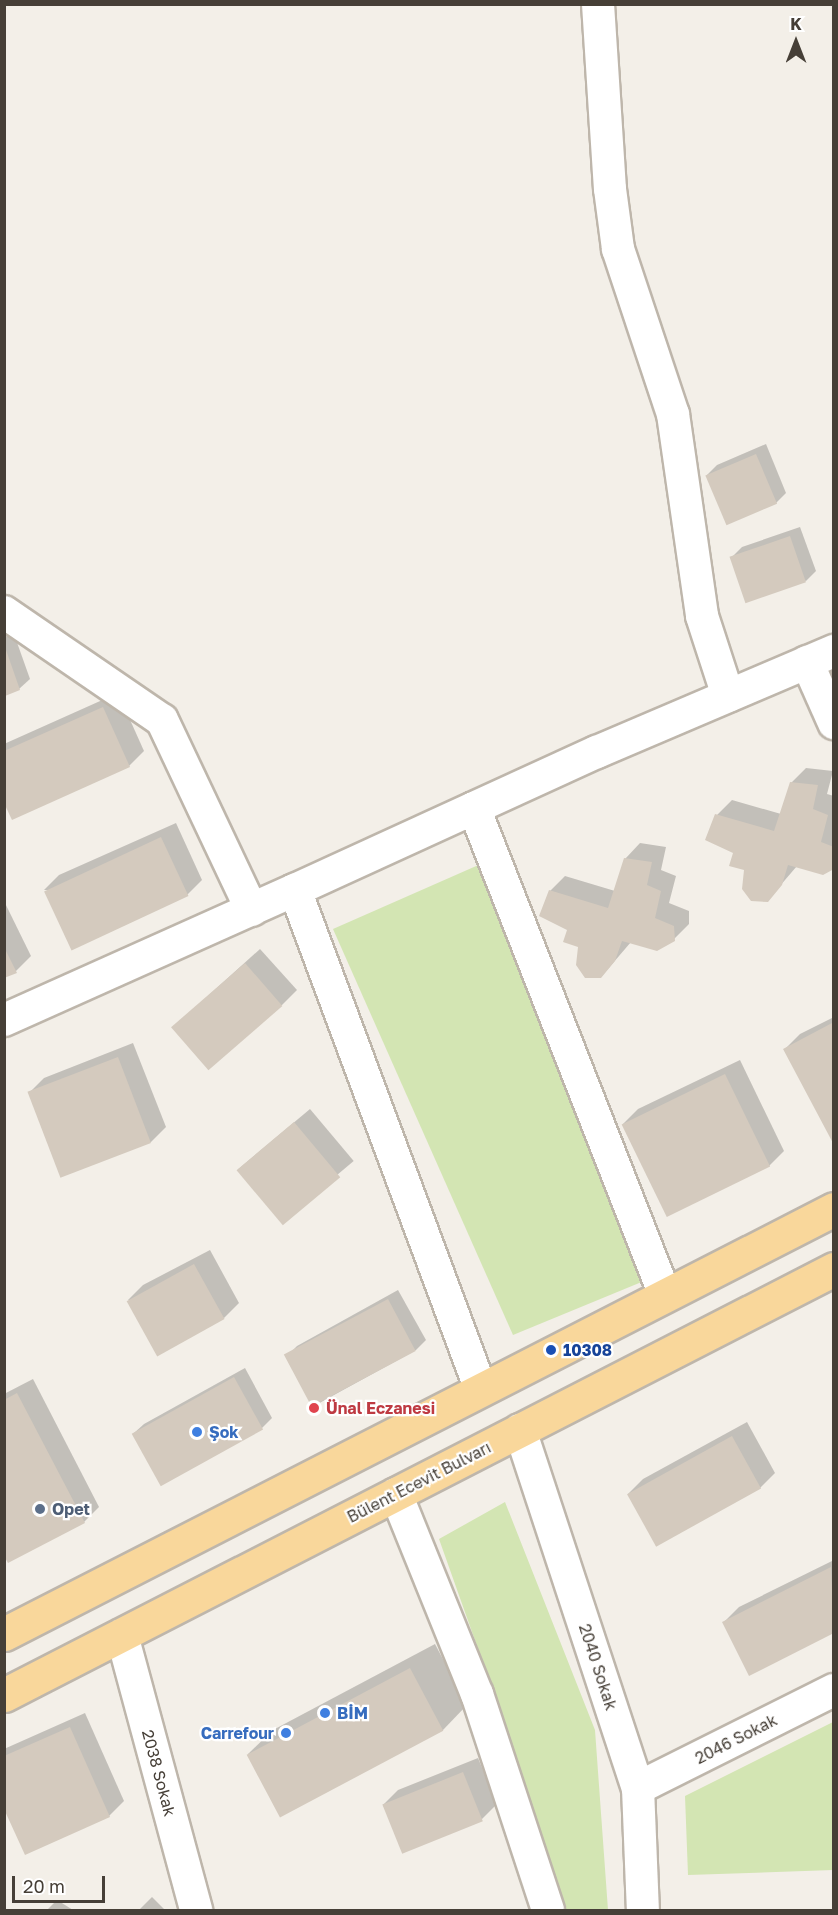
<!DOCTYPE html>
<meta charset="utf-8">
<style>
body{margin:0}
#map{position:relative;width:838px;height:1915px;overflow:hidden;background:#f3efe8;font-family:"Golos Text",sans-serif}
div>[style]{position:absolute}
[style*='--x']{left:calc(var(--x)*1px);top:calc(var(--y)*1px);width:calc(var(--w)*1px);rotate:calc(var(--a)*1deg)}
.green>*{inset:0;background:#d3e5b3}
.shadow>*{inset:0;background:#0003;transform-origin:0 0}
.building>*{inset:0;background:#d4cabe;transform-origin:0 0}
.roads{filter:drop-shadow(2px 0 #beb6ab) drop-shadow(-2px 0 #beb6ab) drop-shadow(0 2px #beb6ab) drop-shadow(0 -2px #beb6ab)}
.minor>*{height:32px;margin:-16px;padding:0 16px;transform-origin:16px;border-radius:16px;background:#fff}
.major>*{height:33px;margin:-16.5px;padding:0 16.5px;transform-origin:16.5px;border-radius:16.5px;background:#f9d79b}
.dots>*{width:16px;height:16px;translate:-50% -50%;box-sizing:border-box;border:3px solid #fff;border-radius:50%}
span{translate:-50% -50%;white-space:nowrap;text-align:center;line-height:1.15;-webkit-text-stroke:4.5px #fff;paint-order:stroke}
.transit-label{font-size:16px;color:#164399;font-weight:700}
.left{translate:0 -50%;text-align:left}
.health-label{font-size:16px;color:#be3a42;font-weight:700}
.shop-label{font-size:16px;color:#366cbe;font-weight:700}
.right{translate:-100% -50%;text-align:right}
.street-label{font-size:16px;color:#463f37}
.service-label{font-size:16px;color:#4e5e75;font-weight:700}
.frame{position:absolute;inset:0;border:6px solid #463f37;pointer-events:none}
.north{position:absolute;left:766px;top:12px;width:60px;height:60px;-webkit-text-stroke:4px #fff;paint-order:stroke;rotate:0deg;font-size:16px;font-weight:700;line-height:24px;text-align:center;color:#463f37}
.north::after{content:'';display:block;margin:auto;width:21px;height:27px;background:#463f37;clip-path:polygon(50% 0,100% 100%,50% 72%,0 100%)}
.scale{position:absolute;left:12px;top:1876px;width:93px;height:27px;box-sizing:border-box;border:3px solid #463f37;border-top:0;padding-left:8px;font-size:18px;line-height:21px;white-space:nowrap;color:#463f37;-webkit-text-stroke:4px #fff;paint-order:stroke}
</style>
<div id="map">
<div class="green">
<div style="clip-path:polygon(483px 863px,644px 1281px,513px 1335px,333px 929px)"></div>
<div style="clip-path:polygon(505px 1502px,595px 1730px,608px 1910px,563px 1910px,504px 1722px,439px 1539px)"></div>
<div style="clip-path:polygon(833px 1722px,833px 1870px,688px 1875px,685px 1796px)"></div>
</div>
<div class="shadow">
<div style="clip-path:polygon(766px 444px,786px 493px,776px 503px,707px 475px,717px 465px)"></div>
<div style="clip-path:polygon(800px 527px,816px 571px,806px 581px,732px 557px,742px 547px)"></div>
<div style="clip-path:polygon(14px 634px,30px 679px,19px 689px,4px 694px,4px 637px)"></div>
<div style="clip-path:polygon(118px 693px,144px 751px,129px 766px,4px 800px,4px 744px)"></div>
<div style="clip-path:polygon(806px 768px,833px 771px,827px 794px,834px 796px,834px 867px,797px 866px,767px 901px,735px 852px,717px 815px,732px 800px,781px 814px,791px 783px)"></div>
<div style="clip-path:polygon(176px 823px,202px 880px,187px 895px,44px 890px,59px 875px)"></div>
<div style="clip-path:polygon(640px 843px,666px 847px,661px 870px,676px 876px,669px 903px,689px 911px,689px 924px,674px 939px,631px 942px,601px 977px,569px 929px,550px 891px,565px 876px,615px 891px,625px 859px)"></div>
<div style="clip-path:polygon(4px 901px,31px 956px,16px 971px,4px 977px)"></div>
<div style="clip-path:polygon(260px 949px,297px 990px,282px 1005px,188px 1014px)"></div>
<div style="clip-path:polygon(834px 1017px,834px 1141px,785px 1049px,800px 1034px)"></div>
<div style="clip-path:polygon(133px 1043px,166px 1127px,151px 1142px,62px 1176px,29px 1093px,44px 1078px)"></div>
<div style="clip-path:polygon(740px 1060px,784px 1151px,769px 1166px,623px 1124px,638px 1109px)"></div>
<div style="left:310px;top:1109px;width:68px;height:94px;rotate:50deg"></div>
<div style="clip-path:polygon(210px 1250px,239px 1303px,224px 1318px,128px 1300px,143px 1285px)"></div>
<div style="clip-path:polygon(398px 1290px,426px 1340px,416px 1350px,314px 1406px,287px 1356px,297px 1346px)"></div>
<div style="clip-path:polygon(245px 1368px,272px 1418px,262px 1428px,133px 1434px,144px 1424px)"></div>
<div style="clip-path:polygon(33px 1379px,99px 1507px,84px 1522px,4px 1553px,4px 1394px)"></div>
<div style="clip-path:polygon(747px 1422px,775px 1473px,760px 1488px,628px 1494px,643px 1479px)"></div>
<div style="clip-path:polygon(834px 1560px,834px 1632px,724px 1622px,739px 1607px)"></div>
<div style="clip-path:polygon(435px 1644px,467px 1705px,443px 1730px,280px 1816px,248px 1754px,273px 1730px)"></div>
<div style="clip-path:polygon(85px 1713px,124px 1801px,109px 1816px,4px 1805px,4px 1749px)"></div>
<div style="clip-path:polygon(478px 1758px,497px 1804px,482px 1819px,383px 1805px,398px 1790px)"></div>
<div style="clip-path:polygon(152px 1897px,165px 1910px,139px 1910px)"></div>
<div style="clip-path:polygon(57px 1900px,73px 1910px,47px 1910px)"></div>
</div>
<div class="building">
<div style="left:756px;top:454px;width:54px;height:55px;rotate:67deg"></div>
<div style="left:790px;top:536px;width:49px;height:64px;rotate:71deg"></div>
<div style="clip-path:polygon(5px 647px,20px 690px,5px 696px)"></div>
<div style="clip-path:polygon(103px 707px,130px 767px,12px 820px,4px 803px,4px 751px)"></div>
<div style="clip-path:polygon(790px 782px,818px 785px,813px 809px,828px 815px,821px 842px,834px 847px,834px 869px,823px 875px,788px 865px,782px 885px,768px 902px,751px 901px,742px 889px,744px 870px,729px 866px,733px 853px,705px 840px,715px 814px,774px 831px)"></div>
<div style="left:161px;top:837px;width:65px;height:129px;rotate:65deg"></div>
<div style="clip-path:polygon(624px 858px,652px 862px,647px 885px,661px 891px,655px 918px,674px 926px,675px 941px,657px 951px,622px 941px,615px 961px,601px 978px,585px 978px,576px 965px,578px 947px,563px 942px,567px 930px,539px 916px,549px 890px,608px 908px)"></div>
<div style="clip-path:polygon(4px 947px,17px 973px,4px 978px)"></div>
<div style="left:245px;top:963px;width:57px;height:98px;rotate:49deg"></div>
<div style="clip-path:polygon(834px 1022px,834px 1145px,783px 1049px)"></div>
<div style="left:118px;top:1057px;width:92px;height:97px;rotate:69deg"></div>
<div style="left:725px;top:1074px;width:103px;height:115px;rotate:64deg"></div>
<div style="left:294px;top:1122px;width:72px;height:75px;rotate:50deg"></div>
<div style="left:194px;top:1264px;width:63px;height:77px;rotate:61deg"></div>
<div style="left:388px;top:1299px;width:59px;height:118px;rotate:62deg"></div>
<div style="left:234px;top:1377px;width:60px;height:117px;rotate:61deg"></div>
<div style="clip-path:polygon(17px 1393px,85px 1523px,8px 1563px,4px 1556px,4px 1400px)"></div>
<div style="left:732px;top:1436px;width:60px;height:120px;rotate:61deg"></div>
<div style="clip-path:polygon(831px 1567px,834px 1633px,749px 1676px,722px 1622px)"></div>
<div style="left:410px;top:1668px;width:71px;height:185px;rotate:62deg"></div>
<div style="clip-path:polygon(70px 1727px,110px 1817px,25px 1855px,4px 1809px,4px 1756px)"></div>
<div style="left:463px;top:1772px;width:53px;height:87px;rotate:68deg"></div>
</div>
<div class="roads">
<div class="minor">
<div style="--x:598;--y:4;--w:185;--a:86.3"></div>
<div style="--x:610;--y:189;--w:61;--a:82.4"></div>
<div style="--x:618;--y:249;--w:174;--a:71.6"></div>
<div style="--x:673;--y:414;--w:204;--a:81.8"></div>
<div style="--x:702;--y:616;--w:84;--a:72"></div>
<div style="--x:4;--y:612;--w:191;--a:34.4"></div>
<div style="--x:162;--y:720;--w:210;--a:64.7"></div>
<div style="--x:807;--y:662;--w:67;--a:66.1"></div>
<div style="--x:474;--y:808;--w:523;--a:68.59"></div>
<div style="--x:295;--y:890;--w:332;--a:-24.6"></div>
<div style="--x:597;--y:752;--w:258;--a:-23.1"></div>
<div style="--x:4;--y:1020;--w:319;--a:-24.1"></div>
<div style="--x:295;--y:890;--w:533;--a:69.59"></div>
<div style="--x:520;--y:1430;--w:377;--a:71.8"></div>
<div style="--x:638;--y:1788;--w:122;--a:87.7"></div>
<div style="--x:396;--y:1494;--w:216;--a:68"></div>
<div style="--x:477;--y:1694;--w:227;--a:71.8"></div>
<div style="--x:122;--y:1635;--w:285;--a:74.9"></div>
<div style="--x:638;--y:1788;--w:219;--a:-26.6"></div>
</div>
<div class="major">
<div style="--x:4;--y:1634;--w:932;--a:-27.11"></div>
<div style="--x:4;--y:1695;--w:933;--a:-27.17"></div>
</div>
</div>
<div class="dots">
<div style="left:551px;top:1350px;background:#1a4fb4"></div>
<div style="left:314px;top:1408px;background:#e0444e"></div>
<div style="left:197px;top:1432px;background:#3f7fe0"></div>
<div style="left:40px;top:1509px;background:#5c6f8a"></div>
<div style="left:325px;top:1713px;background:#3f7fe0"></div>
<div style="left:286px;top:1733px;background:#3f7fe0"></div>
</div>
<div class="transit-label">
<span class="left" style="left:563px;top:1350px">10308</span>
</div>
<div class="health-label">
<span class="left" style="left:326px;top:1408px">Ünal Eczanesi</span>
</div>
<div class="shop-label">
<span class="left" style="left:209px;top:1432px">Şok</span>
<span class="left" style="left:337px;top:1713px">BİM</span>
<span class="right" style="left:274px;top:1733px">Carrefour</span>
</div>
<div class="street-label">
<span style="left:419px;top:1482px;rotate:-27deg">Bülent Ecevit Bulvarı</span>
<span style="left:598px;top:1667px;rotate:72deg">2040 Sokak</span>
<span style="left:736px;top:1739px;rotate:-27deg">2046 Sokak</span>
<span style="left:159px;top:1773px;rotate:75deg">2038 Sokak</span>
</div>
<div class="service-label">
<span class="left" style="left:52px;top:1509px">Opet</span>
</div>
<div class="frame"></div>
<div class="north">K</div>
<div class="scale">20 m</div>
</div>
